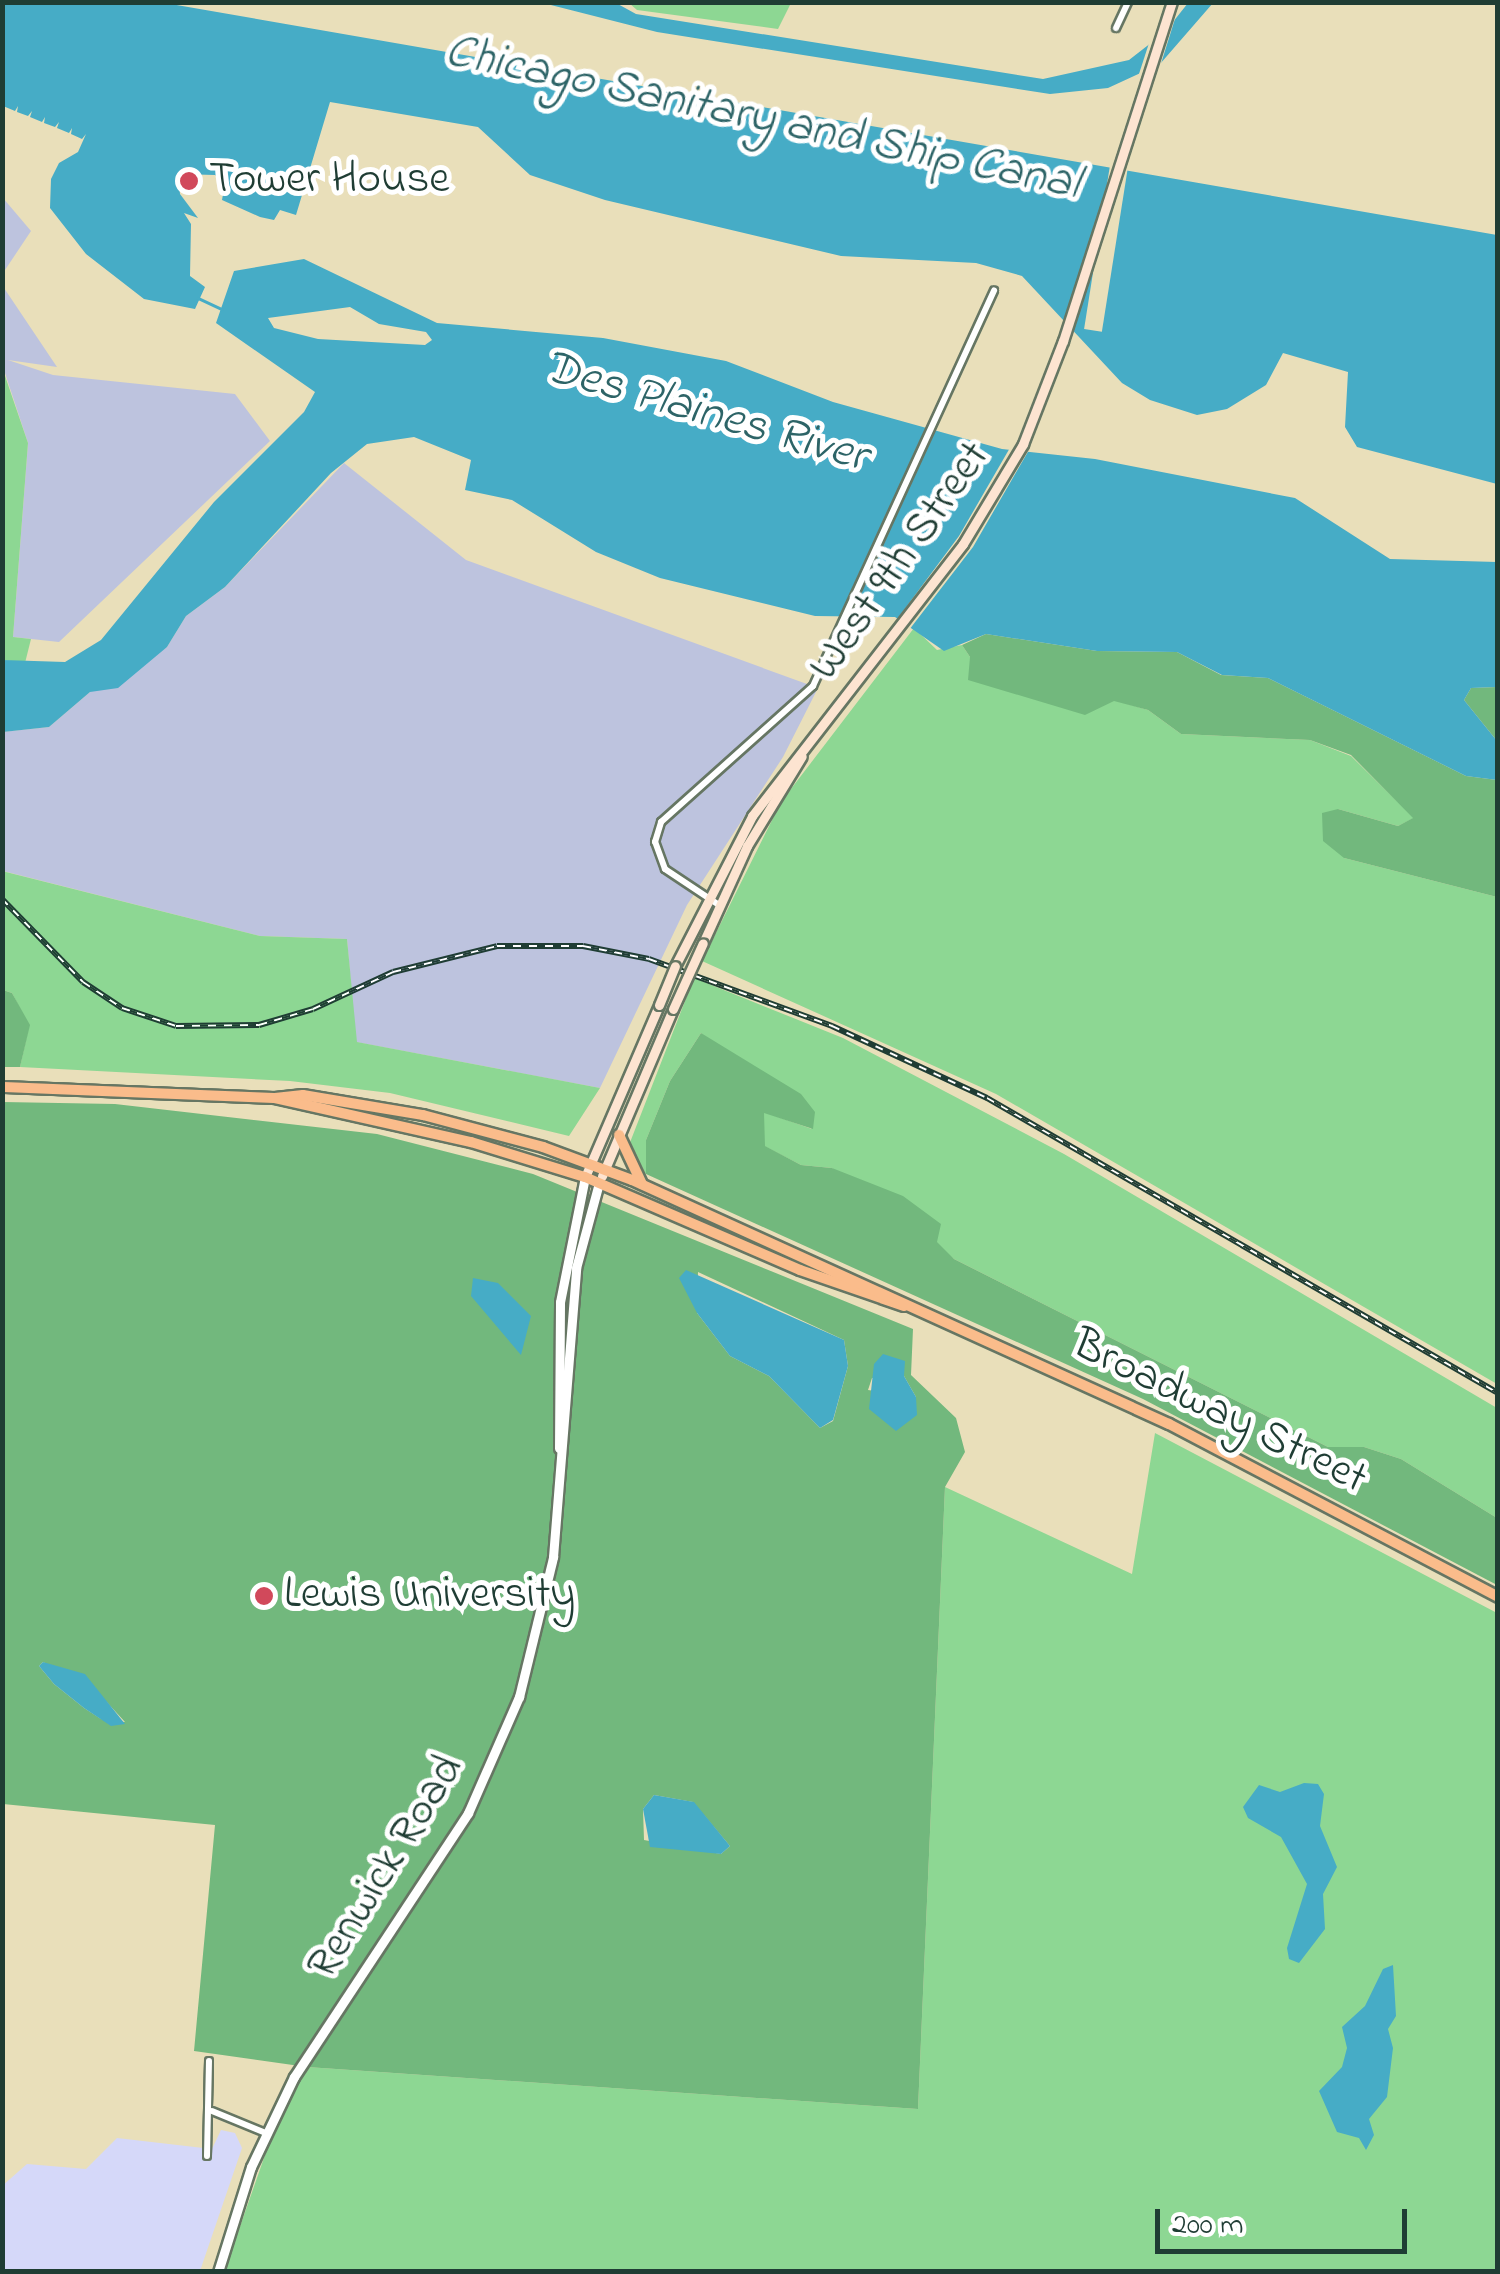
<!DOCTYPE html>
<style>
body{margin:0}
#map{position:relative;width:1500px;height:2274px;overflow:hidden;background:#e9dfba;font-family:"Indie Flower",sans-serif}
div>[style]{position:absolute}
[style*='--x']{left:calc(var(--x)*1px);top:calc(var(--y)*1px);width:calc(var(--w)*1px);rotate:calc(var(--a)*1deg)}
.built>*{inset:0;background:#d5d8f9}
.industrial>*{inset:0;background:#bdc3de}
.green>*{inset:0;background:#8dd793}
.forest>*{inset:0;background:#72b87d}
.water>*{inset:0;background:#46acc6}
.pier>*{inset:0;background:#e9dfba;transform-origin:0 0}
.stream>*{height:2.5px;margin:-1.25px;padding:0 1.25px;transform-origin:1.25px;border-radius:1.25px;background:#46acc6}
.roads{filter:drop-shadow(2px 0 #667663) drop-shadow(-2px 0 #667663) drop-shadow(0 2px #667663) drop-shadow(0 -2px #667663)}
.minor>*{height:6px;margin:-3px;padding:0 3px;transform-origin:3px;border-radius:3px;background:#fff}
.tertiary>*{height:9px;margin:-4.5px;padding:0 4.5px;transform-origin:4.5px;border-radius:4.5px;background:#fff}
.secondary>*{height:9px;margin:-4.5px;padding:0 4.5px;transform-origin:4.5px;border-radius:4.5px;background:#fde4d1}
.primary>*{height:10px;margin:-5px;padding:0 5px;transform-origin:5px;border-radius:5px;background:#fabc8b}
.rail>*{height:6px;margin-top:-3px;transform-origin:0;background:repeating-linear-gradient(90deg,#fff 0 8px,#1f3d34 0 16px);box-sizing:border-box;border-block:2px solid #1f3d34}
.bridges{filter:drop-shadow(2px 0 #667663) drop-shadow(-2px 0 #667663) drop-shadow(0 2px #667663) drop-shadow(0 -2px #667663)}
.secondary-bridge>*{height:9px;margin:-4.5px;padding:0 4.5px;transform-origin:4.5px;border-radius:4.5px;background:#fde4d1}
.dots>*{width:28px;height:28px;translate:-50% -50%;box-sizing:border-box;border:5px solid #fff;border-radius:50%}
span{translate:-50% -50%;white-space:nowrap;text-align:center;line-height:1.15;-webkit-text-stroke:10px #fff;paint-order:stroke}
.poi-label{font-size:45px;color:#1f3d34}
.left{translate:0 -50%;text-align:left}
.street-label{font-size:45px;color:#1f3d34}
.water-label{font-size:48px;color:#2d6467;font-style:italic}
.frame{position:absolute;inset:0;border:5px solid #1f3d34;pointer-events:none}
.scale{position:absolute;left:1155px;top:2209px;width:252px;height:45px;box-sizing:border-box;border:5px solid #1f3d34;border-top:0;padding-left:12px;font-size:30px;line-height:35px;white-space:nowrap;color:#1f3d34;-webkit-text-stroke:8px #fff;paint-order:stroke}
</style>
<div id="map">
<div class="built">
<div style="clip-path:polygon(221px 2130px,235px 2133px,242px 2148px,200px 2271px,3px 2271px,2px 2186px,27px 2164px,86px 2169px,117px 2138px,212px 2149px)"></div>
</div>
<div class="industrial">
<div style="clip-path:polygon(3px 198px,31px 231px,3px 273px)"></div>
<div style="clip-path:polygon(2px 285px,57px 367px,8px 360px,53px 375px,235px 394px,270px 441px,59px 642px,13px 637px,28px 443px,3px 367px)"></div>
<div style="clip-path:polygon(344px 463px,466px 560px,818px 688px,783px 757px,687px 905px,600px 1088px,356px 1042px,347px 939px,260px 936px,3px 871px,2px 732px,49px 727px,90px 692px,167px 647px,186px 616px,225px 587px)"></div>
</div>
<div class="green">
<div style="clip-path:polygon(629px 3px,629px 2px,791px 3px,778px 29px,637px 10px)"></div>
<div style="clip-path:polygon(2px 367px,28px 443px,13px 637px,31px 639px,25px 663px,3px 660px)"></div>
<div style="clip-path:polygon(914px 628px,937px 650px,962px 645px,970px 657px,1148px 710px,1181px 734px,1310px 740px,1351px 756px,1414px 818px,1398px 826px,1338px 809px,1344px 858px,1497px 897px,1497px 1384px,996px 1094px,702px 961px,781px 802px)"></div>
<div style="clip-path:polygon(2px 871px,260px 936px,347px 939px,357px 1042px,600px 1088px,569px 1136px,390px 1093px,290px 1081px,20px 1067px,29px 1026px,12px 993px,3px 990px)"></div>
<div style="clip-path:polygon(694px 978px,843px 1038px,1064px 1154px,1497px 1408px,1497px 1518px,1401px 1459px,1364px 1447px,1328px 1447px,954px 1259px,832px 1168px,801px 1165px,764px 1146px,764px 1112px,812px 1129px,701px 1033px,670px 1081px,646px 1140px,646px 1174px,632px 1165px,629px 1145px)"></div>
<div style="clip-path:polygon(1155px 1433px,1497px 1613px,1497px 2271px,224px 2272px,272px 2135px,307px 2067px,918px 2109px,945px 1487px,1132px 1574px)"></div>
</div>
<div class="forest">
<div style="clip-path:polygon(986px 634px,1097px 651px,1177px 652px,1221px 675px,1268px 678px,1466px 776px,1497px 780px,1497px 897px,1344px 858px,1323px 841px,1322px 813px,1338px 809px,1398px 826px,1413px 818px,1351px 755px,1310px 740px,1181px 734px,1148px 710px,1114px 701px,1085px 715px,968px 680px,970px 657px,962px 645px)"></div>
<div style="clip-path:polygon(1497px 687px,1497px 741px,1464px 700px,1471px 688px)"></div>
<div style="clip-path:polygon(3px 990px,12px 993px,30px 1025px,20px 1067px,3px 1067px)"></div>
<div style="clip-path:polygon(701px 1033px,801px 1094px,815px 1112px,813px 1129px,764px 1113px,765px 1146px,801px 1165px,832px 1168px,903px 1196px,941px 1224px,937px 1242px,954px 1259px,1328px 1447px,1364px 1447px,1401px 1459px,1497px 1518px,1497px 1585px,1143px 1399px,646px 1174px,646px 1140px,670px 1081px)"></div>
<div style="clip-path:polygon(evenodd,3px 1102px,115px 1104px,377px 1134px,533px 1174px,913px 1329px,911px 1375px,956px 1418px,965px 1452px,945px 1487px,918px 2109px,307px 2067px,194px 2051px,215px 1825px,3px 1804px,3px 1102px,698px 1272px,844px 1340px,848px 1366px,833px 1421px,820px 1428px,769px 1376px,730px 1356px,697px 1313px,698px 1272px,3px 1102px,904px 1376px,916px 1397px,868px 1390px,872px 1378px,904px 1376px,3px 1102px,43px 1662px,93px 1687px,125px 1722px,101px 1719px,84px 1708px,54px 1684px,39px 1666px,43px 1662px,3px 1102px,654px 1795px,693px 1802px,730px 1846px,721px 1854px,644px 1840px,643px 1809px,654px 1795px)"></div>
</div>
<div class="water">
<div style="clip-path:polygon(3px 3px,165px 3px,1497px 235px,1497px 484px,1357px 447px,1345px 427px,1348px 372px,1283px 353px,1266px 385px,1227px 409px,1197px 415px,1150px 400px,1122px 383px,1022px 276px,976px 263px,841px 256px,605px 200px,530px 175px,478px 127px,330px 102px,296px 215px,280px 210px,274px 220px,260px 217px,222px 200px,225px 183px,215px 175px,178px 174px,180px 194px,198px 218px,184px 213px,191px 224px,190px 276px,205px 287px,195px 309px,144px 299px,86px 254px,50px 208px,51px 179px,59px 163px,78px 152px,86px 134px,82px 139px,71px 134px,72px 128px,69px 133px,57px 128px,59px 122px,55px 127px,44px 123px,45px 117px,42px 122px,30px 117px,32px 111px,28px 116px,17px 112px,18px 106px,15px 111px,3px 106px)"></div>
<div style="clip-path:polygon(543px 3px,616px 3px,636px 14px,1043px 79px,1129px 60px,1165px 32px,1188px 3px,1213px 3px,1160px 64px,1108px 88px,1050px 94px,657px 32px)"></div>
<div style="clip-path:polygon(evenodd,304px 259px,437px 323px,603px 338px,726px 361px,833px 402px,1002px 449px,1095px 459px,1295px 498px,1390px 559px,1497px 562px,1497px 687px,1471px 688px,1464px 700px,1497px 741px,1497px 780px,1466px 776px,1268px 678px,1222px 675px,1177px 652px,1097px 651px,986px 634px,944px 651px,895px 617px,815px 616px,660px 578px,596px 552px,512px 500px,465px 490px,471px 460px,414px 437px,367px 444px,331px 473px,225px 587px,186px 616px,167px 647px,118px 688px,90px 692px,49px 727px,3px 732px,3px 660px,65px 662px,101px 640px,214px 502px,304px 412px,315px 392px,216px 323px,234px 271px,304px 259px,350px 307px,379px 324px,426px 332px,432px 340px,425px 345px,318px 339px,274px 328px,268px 318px,350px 307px)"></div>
<div style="clip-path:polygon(686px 1270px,844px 1340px,848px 1366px,833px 1420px,820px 1428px,769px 1376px,730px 1356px,697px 1313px,679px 1278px)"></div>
<div style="clip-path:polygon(473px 1278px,498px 1283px,531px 1316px,521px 1355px,471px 1296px)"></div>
<div style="clip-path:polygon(883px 1354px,905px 1361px,904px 1376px,916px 1397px,917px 1415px,896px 1431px,869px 1409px,874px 1364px)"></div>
<div style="clip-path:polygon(43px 1662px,85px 1674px,125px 1724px,111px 1726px,84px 1708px,54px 1684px,39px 1666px)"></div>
<div style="clip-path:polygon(1304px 1783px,1318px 1784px,1324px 1794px,1320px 1826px,1337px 1867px,1323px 1894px,1325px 1929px,1299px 1963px,1289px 1959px,1287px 1948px,1307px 1884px,1281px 1837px,1248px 1818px,1243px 1807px,1259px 1785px,1280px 1792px)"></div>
<div style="clip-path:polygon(654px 1795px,694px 1802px,730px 1846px,721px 1854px,650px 1847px,643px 1809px)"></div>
<div style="clip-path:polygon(1393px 1965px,1396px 2016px,1388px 2029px,1393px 2048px,1387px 2097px,1369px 2119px,1374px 2135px,1366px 2150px,1359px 2138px,1337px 2132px,1319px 2091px,1342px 2067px,1347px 2048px,1342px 2027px,1365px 2006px,1383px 1969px)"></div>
</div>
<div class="pier">
<div style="clip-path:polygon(1179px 6px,1159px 70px,1137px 80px,1151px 37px)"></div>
<div style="left:1111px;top:159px;width:18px;height:172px;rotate:9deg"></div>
<div style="clip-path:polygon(1011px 446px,1029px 450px,973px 547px,909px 630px,895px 622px,959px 536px)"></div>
</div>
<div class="stream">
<div style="--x:198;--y:298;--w:26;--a:25"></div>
</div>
<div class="roads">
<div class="minor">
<div style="--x:1116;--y:28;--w:29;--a:-65"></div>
<div style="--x:719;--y:905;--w:65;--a:-146.3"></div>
<div style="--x:665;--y:869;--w:29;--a:-110"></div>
<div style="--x:655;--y:842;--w:21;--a:-73"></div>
<div style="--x:661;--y:822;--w:204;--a:-41.8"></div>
<div style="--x:813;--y:686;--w:435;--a:-65.4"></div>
<div style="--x:212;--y:2111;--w:58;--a:22.2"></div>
<div style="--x:207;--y:2156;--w:95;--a:-88.8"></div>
</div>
<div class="tertiary">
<div style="--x:559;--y:1448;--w:146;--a:-89.6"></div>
<div style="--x:560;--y:1302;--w:127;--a:-78.7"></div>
<div style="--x:218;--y:2272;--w:110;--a:-72.6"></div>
<div style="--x:251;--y:2167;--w:100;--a:-64.5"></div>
<div style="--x:294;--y:2077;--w:316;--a:-56.6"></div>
<div style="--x:468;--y:1813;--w:127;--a:-66.3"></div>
<div style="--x:519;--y:1697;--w:144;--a:-76.3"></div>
<div style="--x:553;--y:1557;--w:290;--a:-85.4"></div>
<div style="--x:576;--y:1268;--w:88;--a:-74.9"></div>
</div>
<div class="secondary">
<div style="--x:703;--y:943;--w:107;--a:-65.6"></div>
<div style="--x:747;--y:846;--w:105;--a:-58.6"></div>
<div style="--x:675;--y:966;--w:169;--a:-62.8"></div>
<div style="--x:752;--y:816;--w:344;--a:-52.2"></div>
<div style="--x:963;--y:544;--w:117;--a:-59"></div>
<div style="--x:1023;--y:444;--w:110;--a:-68.8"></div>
<div style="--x:1063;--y:341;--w:356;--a:-72.2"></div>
<div style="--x:602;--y:1176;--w:181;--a:-67"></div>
<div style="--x:585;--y:1177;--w:187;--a:-66.7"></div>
</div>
<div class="primary">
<div style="--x:2;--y:1087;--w:273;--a:2.3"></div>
<div style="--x:275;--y:1098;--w:201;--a:12.7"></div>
<div style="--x:471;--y:1142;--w:119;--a:17.1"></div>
<div style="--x:585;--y:1177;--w:234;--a:23.4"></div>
<div style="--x:800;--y:1270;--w:110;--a:19.1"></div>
<div style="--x:275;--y:1098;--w:28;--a:-6"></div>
<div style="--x:303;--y:1095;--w:122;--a:9.5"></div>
<div style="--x:423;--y:1115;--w:124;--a:14.9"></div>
<div style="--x:543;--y:1147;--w:95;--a:20.3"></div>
<div style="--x:632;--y:1180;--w:590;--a:24.44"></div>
<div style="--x:1169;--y:1424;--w:372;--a:27.7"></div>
<div style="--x:619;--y:1135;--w:54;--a:64.9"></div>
</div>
</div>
<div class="rail">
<div style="--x:2;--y:455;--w:3;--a:90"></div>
<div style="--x:2;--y:899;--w:116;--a:45.7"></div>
<div style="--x:83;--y:982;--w:47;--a:33.7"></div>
<div style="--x:122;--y:1008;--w:57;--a:18.4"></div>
<div style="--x:176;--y:1026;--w:83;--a:-0.7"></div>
<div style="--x:259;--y:1025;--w:56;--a:-16.5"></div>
<div style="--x:313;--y:1009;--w:88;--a:-24.8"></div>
<div style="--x:393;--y:972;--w:107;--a:-14"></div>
<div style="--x:497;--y:946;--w:86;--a:0"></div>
<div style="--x:583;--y:946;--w:67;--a:11.1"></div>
<div style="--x:649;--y:959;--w:195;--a:20.1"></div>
<div style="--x:832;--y:1026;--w:171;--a:24.9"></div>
<div style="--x:987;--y:1098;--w:590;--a:30"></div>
</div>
<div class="bridges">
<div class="secondary-bridge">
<div style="--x:659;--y:1005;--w:42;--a:-67.7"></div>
<div style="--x:673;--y:1009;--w:72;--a:-65.6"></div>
</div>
</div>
<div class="dots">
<div style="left:189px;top:181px;background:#d1495b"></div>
<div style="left:264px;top:1596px;background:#d1495b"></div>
</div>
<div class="poi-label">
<span class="left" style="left:209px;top:181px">Tower House</span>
<span class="left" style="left:284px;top:1596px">Lewis University</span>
</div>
<div class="street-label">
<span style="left:901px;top:562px;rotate:-55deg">West 9th Street</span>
<span style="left:1219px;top:1413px;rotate:26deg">Broadway Street</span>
<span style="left:387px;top:1868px;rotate:-58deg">Renwick Road</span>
</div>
<div class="water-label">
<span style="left:762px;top:119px;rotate:12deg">Chicago Sanitary and Ship Canal</span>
<span style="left:705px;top:413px;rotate:16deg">Des Plaines River</span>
</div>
<div class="frame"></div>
<div class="scale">200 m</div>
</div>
